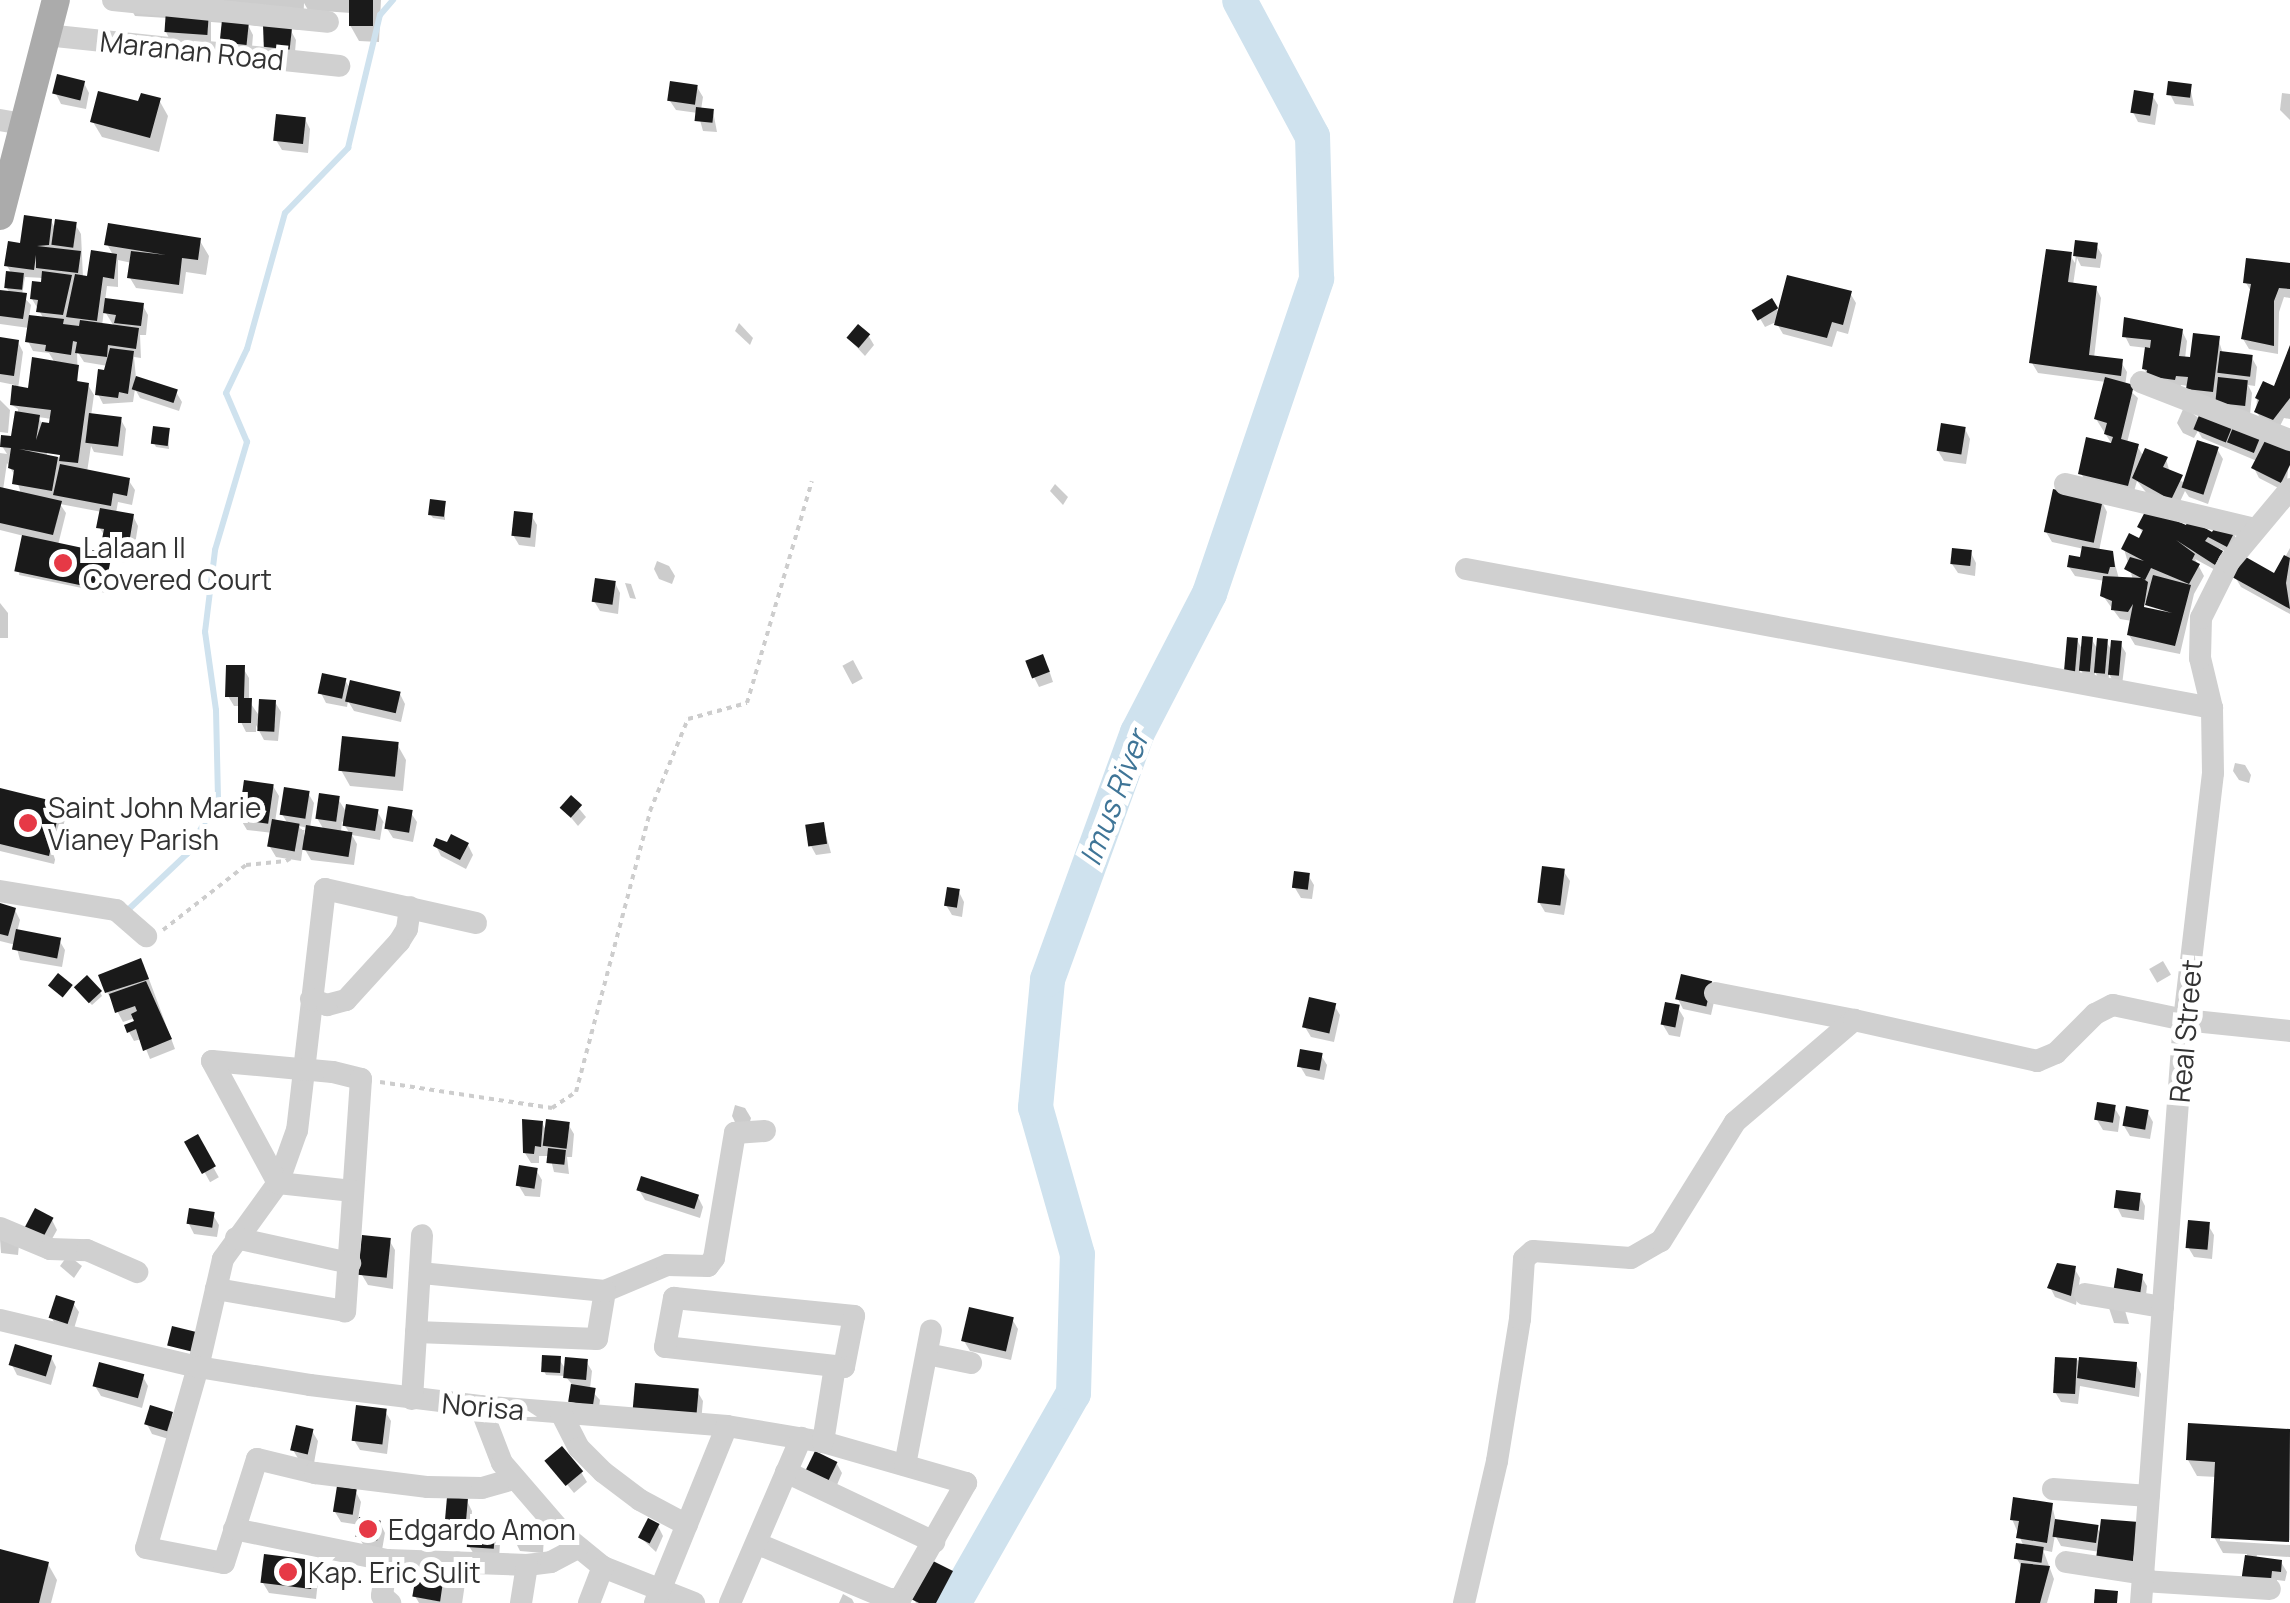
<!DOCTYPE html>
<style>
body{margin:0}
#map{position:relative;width:2290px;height:1603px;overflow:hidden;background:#fff;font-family:Manrope,sans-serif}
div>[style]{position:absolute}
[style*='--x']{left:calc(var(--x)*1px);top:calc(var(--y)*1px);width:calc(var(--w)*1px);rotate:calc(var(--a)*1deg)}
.shadow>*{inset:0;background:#0003;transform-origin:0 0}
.stream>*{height:6px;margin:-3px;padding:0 3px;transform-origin:3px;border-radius:3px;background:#cfe2ee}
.river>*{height:35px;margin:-17.5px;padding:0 17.5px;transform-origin:17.5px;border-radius:17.5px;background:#cfe2ee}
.building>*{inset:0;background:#1a1a1a;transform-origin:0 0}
.path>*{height:4px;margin-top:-2px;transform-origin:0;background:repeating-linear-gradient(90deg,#cdcdcd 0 5px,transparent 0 10px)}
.minor>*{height:22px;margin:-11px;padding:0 11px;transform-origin:11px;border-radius:11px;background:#d0d0d0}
.major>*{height:28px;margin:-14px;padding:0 14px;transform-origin:14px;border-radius:14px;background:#ababab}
.dots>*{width:28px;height:28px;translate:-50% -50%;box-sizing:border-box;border:5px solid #fff;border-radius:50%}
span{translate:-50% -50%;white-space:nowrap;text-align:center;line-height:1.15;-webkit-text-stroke:10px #fff;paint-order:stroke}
.street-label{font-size:28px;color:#333}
.poi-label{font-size:28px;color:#333}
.left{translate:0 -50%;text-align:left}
.water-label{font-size:30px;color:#3f7597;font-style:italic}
</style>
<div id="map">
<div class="shadow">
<div style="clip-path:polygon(126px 0,381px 0,379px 42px,359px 41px,350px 25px,351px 13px,308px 10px,304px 3px,303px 30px,290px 29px,296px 40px,294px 64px,266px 27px,248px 25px,253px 35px,251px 59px,224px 23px,211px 22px,211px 45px,171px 42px,166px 32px,167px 18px,135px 16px)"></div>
<div style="clip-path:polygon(84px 83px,89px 93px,86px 109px,61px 104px,56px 94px)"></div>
<div style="clip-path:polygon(2190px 86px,2194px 106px,2175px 104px,2170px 94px)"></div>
<div style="clip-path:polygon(697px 87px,703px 97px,701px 110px,713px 111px,717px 132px,703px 131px,698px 113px,676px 110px,670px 101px)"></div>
<div style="clip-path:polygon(2282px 93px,2290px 94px,2290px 120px,2280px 110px)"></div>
<div style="clip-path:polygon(2152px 95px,2158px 105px,2155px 125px,2138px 122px,2133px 112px)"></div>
<div style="clip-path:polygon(159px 100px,168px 116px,159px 152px,102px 137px,93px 122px)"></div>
<div style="clip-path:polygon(305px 119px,310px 129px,308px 153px,282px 150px,276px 140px)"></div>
<div style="clip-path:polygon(evenodd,51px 221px,56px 230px,75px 224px,81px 234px,83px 278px,89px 279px,113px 255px,107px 244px,200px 241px,209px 256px,206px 275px,186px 272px,183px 294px,136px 288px,130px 278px,132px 263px,118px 260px,118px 287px,107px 286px,105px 301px,143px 306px,148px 315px,146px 335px,140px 335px,141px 358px,134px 357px,136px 378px,176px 392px,182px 402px,179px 411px,140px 398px,135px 389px,133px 402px,103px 404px,98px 394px,108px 366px,84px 362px,77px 351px,78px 384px,88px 385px,94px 395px,91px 416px,121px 420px,126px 429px,123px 456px,94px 452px,91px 446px,87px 472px,129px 481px,135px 490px,132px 505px,118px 502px,116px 513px,133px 516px,138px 526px,132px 563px,121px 562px,99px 527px,102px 512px,60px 504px,66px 513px,58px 545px,110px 557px,106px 593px,19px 575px,24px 536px,0 530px,0 453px,7px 454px,2px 446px,17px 440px,18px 409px,12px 405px,15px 385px,0 382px,0 340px,18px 342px,23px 352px,18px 389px,29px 396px,55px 363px,49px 353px,33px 351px,28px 341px,29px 328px,0 324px,0 292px,10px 293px,6px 287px,12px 274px,7px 266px,51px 221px,25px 277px,44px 278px,32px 299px,44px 319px,29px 317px,31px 305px,22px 295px,25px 277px,51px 221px,104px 310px,115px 328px,102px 326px,104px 310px,51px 221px,38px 417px,52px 419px,52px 426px,43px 425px,38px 417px,51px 221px,47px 451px,72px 459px,47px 456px,47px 451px,51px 221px,7px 463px,16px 477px,21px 494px,3px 490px,7px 463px)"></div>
<div style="clip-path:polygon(2077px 243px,2096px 245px,2102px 255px,2100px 268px,2081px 266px,2077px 258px,2073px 285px,2096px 288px,2101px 298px,2094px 358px,2121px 362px,2127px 372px,2125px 386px,2138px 398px,2127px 443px,2137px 446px,2144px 457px,2166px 459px,2170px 473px,2184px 483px,2217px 449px,2223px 459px,2208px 504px,2189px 497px,2185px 491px,2177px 508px,2149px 496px,2137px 481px,2133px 495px,2086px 483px,2081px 473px,2113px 446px,2096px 419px,2106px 382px,2038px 373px,2032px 363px,2070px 255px,2075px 263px)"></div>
<div style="clip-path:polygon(2290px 265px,2290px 298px,2284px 297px,2279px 312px,2278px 354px,2249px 349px,2243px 339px,2252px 293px,2246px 283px)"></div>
<div style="clip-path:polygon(1850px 293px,1856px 303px,1848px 334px,1837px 331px,1832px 347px,1783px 334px,1776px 322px,1765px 327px,1755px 310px,1772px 301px,1780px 315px)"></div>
<div style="clip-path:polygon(739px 323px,753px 338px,750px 345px,735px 331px)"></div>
<div style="clip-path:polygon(2182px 331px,2187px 341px,2185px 359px,2192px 360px,2218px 338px,2223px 354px,2252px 358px,2257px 367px,2255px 386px,2248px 385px,2252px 393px,2250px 415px,2195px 398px,2189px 386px,2181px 385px,2180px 389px,2155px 386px,2144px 369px,2147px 348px,2130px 346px,2125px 336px)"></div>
<div style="clip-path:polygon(868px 335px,874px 345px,865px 356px,849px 339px)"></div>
<div style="clip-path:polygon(2290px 353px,2290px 419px,2284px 418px,2279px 428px,2262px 421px,2256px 411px,2257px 398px,2275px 389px)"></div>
<div style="clip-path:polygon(0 400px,10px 410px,8px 433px,0 432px)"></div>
<div style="clip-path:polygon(2184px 407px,2200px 419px,2204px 411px,2290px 448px,2286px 492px,2259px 478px,2254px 468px,2257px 461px,2202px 438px,2198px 431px,2194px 438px,2183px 433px,2177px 423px)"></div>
<div style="clip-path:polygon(1965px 429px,1970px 439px,1966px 464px,1944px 461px,1938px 451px)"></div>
<div style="clip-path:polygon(168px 431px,169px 449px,156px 447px,154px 443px)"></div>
<div style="clip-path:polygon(1055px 484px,1068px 497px,1063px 505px,1050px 491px)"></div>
<div style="clip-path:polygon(evenodd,2102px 502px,2107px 512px,2099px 551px,2112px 553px,2119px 579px,2133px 580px,2124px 549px,2140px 542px,2144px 535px,2139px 527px,2233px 533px,2239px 543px,2232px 555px,2219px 548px,2227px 562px,2221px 573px,2195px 559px,2204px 576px,2194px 594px,2180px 654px,2135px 645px,2129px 635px,2132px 621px,2120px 619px,2103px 596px,2105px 581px,2075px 576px,2069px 567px,2082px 560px,2084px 549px,2052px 542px,2046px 532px,2102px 502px,2142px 601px,2171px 609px,2171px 612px,2141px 609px,2142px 601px)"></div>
<div style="clip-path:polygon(445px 503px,445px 520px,433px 518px,430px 514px)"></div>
<div style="clip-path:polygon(531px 515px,537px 525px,535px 547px,519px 545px,513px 535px)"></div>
<div style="clip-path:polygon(2290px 548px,2290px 614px,2241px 587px,2235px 577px,2275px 576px)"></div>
<div style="clip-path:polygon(1971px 553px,1976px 563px,1975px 576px,1958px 573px,1952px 564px)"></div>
<div style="clip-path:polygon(657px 561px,669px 566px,675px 576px,672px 584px,659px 579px,654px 569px)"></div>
<div style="clip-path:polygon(615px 583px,620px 593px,618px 614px,600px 611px,594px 601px)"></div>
<div style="clip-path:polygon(625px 583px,631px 584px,636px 599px,630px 598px)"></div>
<div style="clip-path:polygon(0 603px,8px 613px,8px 638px,0 638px)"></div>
<div style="clip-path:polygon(2077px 640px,2083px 651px,2092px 640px,2098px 650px,2106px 641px,2112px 651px,2120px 643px,2126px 653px,2122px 685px,2115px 684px,2109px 674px,2108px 683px,2101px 682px,2095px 672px,2094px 681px,2087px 680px,2080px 669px,2079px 682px,2072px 681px)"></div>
<div style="left:853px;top:660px;width:21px;height:12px;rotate:62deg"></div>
<div style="clip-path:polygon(1048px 667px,1053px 682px,1039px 687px,1034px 677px)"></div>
<div style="clip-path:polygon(243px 668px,249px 678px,249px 701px,260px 717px,275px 702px,281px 712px,278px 741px,264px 740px,256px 725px,256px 732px,246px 732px,241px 722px,241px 706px,234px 706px,228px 696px)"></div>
<div style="clip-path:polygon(345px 680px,351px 690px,400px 694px,405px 704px,401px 722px,354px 711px,348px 701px,347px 707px,326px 703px,321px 693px)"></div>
<div style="clip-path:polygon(397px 744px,406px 760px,403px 791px,350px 786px,341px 770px)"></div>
<div style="clip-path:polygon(2235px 763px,2245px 765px,2251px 775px,2249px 783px,2239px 780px,2233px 771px)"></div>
<div style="clip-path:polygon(evenodd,273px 786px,279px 796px,275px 822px,288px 824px,282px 814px,308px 793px,314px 803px,310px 828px,324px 830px,317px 818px,338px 799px,347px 813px,377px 811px,387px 828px,411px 813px,417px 822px,413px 842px,393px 838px,383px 822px,380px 840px,352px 835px,357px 844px,354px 865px,311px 860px,303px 846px,301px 861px,276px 857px,270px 847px,273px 833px,247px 830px,241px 820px,273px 786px,342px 821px,350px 834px,341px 832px,342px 821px,273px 786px,299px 826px,308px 828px,307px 840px,299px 826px)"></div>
<div style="clip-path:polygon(0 791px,60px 805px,66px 815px,54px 864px,0 851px)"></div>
<div style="clip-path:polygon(571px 799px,586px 817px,578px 826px,563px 808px)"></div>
<div style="clip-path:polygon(823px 824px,831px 853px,816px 855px,811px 846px)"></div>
<div style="clip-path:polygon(468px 845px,473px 855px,466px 869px,441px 856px,436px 846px)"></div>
<div style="clip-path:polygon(1564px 872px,1570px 881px,1564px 915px,1545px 912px,1539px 902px)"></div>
<div style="clip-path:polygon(1308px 875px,1314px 885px,1312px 899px,1301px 898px,1295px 888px)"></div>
<div style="clip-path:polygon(959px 892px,964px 902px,962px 917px,952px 915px,946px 905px)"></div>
<div style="clip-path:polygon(0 906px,15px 910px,20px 920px,17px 932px,59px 940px,65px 950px,62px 967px,20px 960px,16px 945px,0 941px)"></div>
<div style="left:2163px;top:961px;width:16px;height:16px;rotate:60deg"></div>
<div style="clip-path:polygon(146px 971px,175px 1049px,150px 1059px,142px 1039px,134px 1041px,129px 1032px,135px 1018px,123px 1022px,107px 992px)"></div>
<div style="clip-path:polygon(79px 992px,100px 992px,102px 996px,92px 1005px)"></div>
<div style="clip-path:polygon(1716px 993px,1711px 1015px,1683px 1009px,1678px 999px)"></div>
<div style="clip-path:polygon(1334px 1005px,1340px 1015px,1334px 1042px,1311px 1037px,1305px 1027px)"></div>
<div style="clip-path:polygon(1678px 1008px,1684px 1018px,1680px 1037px,1669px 1035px,1663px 1025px)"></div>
<div style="clip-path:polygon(1321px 1055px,1327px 1065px,1324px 1080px,1306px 1076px,1300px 1066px)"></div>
<div style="clip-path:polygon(735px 1105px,745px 1108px,751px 1118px,748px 1129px,737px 1126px,732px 1116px)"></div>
<div style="clip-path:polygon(2114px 1107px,2120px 1117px,2118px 1132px,2103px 1130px,2097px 1120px)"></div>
<div style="clip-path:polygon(2148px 1113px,2153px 1122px,2150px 1139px,2130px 1136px,2124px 1126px)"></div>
<div style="clip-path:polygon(542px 1123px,547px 1132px,568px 1124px,574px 1134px,572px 1157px,567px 1157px,569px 1174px,554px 1172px,550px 1156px,539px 1156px,539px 1163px,531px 1163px,525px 1153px)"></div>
<div style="left:197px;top:1138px;width:45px;height:10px;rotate:61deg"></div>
<div style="clip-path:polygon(536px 1170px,542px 1180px,540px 1197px,525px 1196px,519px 1186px)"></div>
<div style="clip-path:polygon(639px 1190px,698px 1197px,703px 1207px,700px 1218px,645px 1200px)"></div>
<div style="clip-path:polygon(2140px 1196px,2145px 1206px,2144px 1220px,2122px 1217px,2117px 1207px)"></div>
<div style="clip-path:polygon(213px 1215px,219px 1225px,217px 1237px,194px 1234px,189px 1224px)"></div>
<div style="clip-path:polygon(52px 1220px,57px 1230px,48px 1246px,33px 1237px)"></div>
<div style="clip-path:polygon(2208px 1225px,2214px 1235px,2212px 1259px,2194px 1257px,2188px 1247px)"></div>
<div style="clip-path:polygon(0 1239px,19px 1245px,18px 1255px,1px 1253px)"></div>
<div style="clip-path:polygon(389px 1240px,395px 1250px,393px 1289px,368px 1285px,362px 1275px)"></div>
<div style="clip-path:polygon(68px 1255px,82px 1266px,74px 1278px,60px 1266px)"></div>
<div style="clip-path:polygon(2074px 1268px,2080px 1278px,2076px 1305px,2055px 1297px,2050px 1287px)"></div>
<div style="clip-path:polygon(2141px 1276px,2147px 1286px,2145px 1304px,2122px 1302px)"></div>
<div style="clip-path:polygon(73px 1303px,79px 1312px,73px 1332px,57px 1327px,51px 1317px)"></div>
<div style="clip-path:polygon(2124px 1307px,2129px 1324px,2114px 1323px,2109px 1308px)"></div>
<div style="clip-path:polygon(1012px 1319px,1018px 1329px,1011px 1360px,970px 1351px,964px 1341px)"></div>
<div style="clip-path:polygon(51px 1357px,56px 1367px,51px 1385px,17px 1375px,12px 1365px)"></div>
<div style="clip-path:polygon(559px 1359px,566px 1370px,586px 1361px,592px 1371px,590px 1389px,600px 1400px,598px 1415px,565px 1376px,546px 1375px,544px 1371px)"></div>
<div style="clip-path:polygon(2058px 1359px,2136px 1364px,2141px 1374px,2139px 1397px,2080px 1386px,2078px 1404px,2061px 1402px,2055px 1392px)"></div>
<div style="clip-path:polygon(143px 1377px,148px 1386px,142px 1408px,101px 1396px,95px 1386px)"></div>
<div style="clip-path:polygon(697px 1391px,703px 1401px,701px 1422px,635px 1407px)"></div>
<div style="clip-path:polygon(385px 1411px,391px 1421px,387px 1454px,360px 1450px,354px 1440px)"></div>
<div style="clip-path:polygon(171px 1414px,177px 1424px,172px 1440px,152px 1434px,147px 1424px)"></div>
<div style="clip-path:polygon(2190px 1426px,2290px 1432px,2290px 1540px,2220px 1536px,2220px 1541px,2290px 1545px,2290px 1557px,2257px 1555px,2256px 1559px,2281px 1562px,2287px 1572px,2285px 1581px,2277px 1580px,2276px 1588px,2244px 1582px,2247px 1554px,2223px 1553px,2214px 1537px,2217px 1477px,2197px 1476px,2188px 1460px)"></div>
<div style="clip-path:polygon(312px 1431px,318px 1441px,314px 1463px,299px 1460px,293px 1450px)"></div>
<div style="clip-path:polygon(548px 1461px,581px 1472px,587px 1482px,574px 1493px)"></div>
<div style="clip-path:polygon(837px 1464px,842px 1473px,834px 1492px,813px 1482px)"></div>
<div style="clip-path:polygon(356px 1492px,361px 1502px,358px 1519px,380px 1523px,385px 1533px,382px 1550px,364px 1546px,358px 1536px,360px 1525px,341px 1522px,335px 1512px)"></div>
<div style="clip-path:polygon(467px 1501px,472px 1511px,471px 1533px,494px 1534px,500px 1544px,499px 1558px,475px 1556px,469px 1546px,470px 1532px,454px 1531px,448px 1522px)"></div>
<div style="clip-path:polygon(2052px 1505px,2056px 1522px,2097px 1528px,2102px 1536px,2100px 1552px,2061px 1546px,2055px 1535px,2052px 1552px,2043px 1550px,2054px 1579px,2047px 1603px,2018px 1603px,2023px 1569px,2017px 1559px,2024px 1547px,2012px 1519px)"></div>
<div style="clip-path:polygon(658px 1526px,663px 1536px,656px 1552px,641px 1538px)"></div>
<div style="clip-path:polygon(538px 1528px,544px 1538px,543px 1553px,520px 1551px,515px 1541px)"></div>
<div style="clip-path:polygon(0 1552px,48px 1564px,57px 1580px,51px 1603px,0 1603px)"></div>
<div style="clip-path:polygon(313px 1562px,319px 1572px,316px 1599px,269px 1593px,263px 1583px)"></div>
<div style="clip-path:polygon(951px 1573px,957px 1583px,946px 1603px,916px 1603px,914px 1599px)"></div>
<div style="clip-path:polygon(843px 1594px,852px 1599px,854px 1603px,839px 1603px)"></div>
<div style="clip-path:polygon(415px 1596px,447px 1603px,419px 1603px)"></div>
</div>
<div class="stream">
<div style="--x:130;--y:908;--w:79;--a:-43.5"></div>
<div style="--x:187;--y:854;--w:64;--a:-61"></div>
<div style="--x:218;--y:798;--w:88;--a:-91.3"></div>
<div style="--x:216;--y:710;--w:79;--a:-98"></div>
<div style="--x:205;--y:632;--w:83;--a:-83"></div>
<div style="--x:215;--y:550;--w:113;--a:-73.5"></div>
<div style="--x:247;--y:442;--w:53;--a:-113.2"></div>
<div style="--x:226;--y:393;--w:49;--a:-64.5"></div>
<div style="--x:247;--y:349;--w:141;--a:-74.4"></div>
<div style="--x:285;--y:213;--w:91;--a:-45.9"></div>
<div style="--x:348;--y:148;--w:137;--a:-76.5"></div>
<div style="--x:380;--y:15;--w:20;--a:-49"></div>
</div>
<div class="river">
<div style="--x:953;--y:1603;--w:242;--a:-60.3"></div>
<div style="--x:1073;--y:1393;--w:139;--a:-88.4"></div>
<div style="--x:1077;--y:1254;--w:153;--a:-105.9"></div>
<div style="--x:1035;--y:1107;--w:129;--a:-84.6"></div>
<div style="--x:1047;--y:979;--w:263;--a:-70"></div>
<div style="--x:1137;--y:732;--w:157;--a:-62.6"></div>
<div style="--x:1209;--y:593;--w:333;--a:-71.2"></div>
<div style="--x:1316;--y:278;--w:142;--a:-91.6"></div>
<div style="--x:1312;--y:136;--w:154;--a:-118.2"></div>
</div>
<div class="building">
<div style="left:349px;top:0;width:24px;height:26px"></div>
<div style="left:166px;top:10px;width:43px;height:22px;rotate:4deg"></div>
<div style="left:222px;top:20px;width:27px;height:28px;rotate:6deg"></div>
<div style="clip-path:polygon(263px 25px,292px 28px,289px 55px,264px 52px)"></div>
<div style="left:57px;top:74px;width:29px;height:20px;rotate:14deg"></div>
<div style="left:670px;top:81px;width:28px;height:20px;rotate:8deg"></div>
<div style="left:2168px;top:81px;width:24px;height:14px;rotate:7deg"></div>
<div style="left:2134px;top:90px;width:20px;height:23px;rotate:9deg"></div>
<div style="clip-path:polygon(98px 91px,138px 101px,141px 93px,161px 98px,150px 138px,90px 122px)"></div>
<div style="left:696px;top:107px;width:18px;height:14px;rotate:6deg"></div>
<div style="left:276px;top:114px;width:30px;height:27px;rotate:6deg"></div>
<div style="clip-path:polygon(24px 215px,52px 219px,49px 245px,37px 246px,81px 251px,78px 273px,36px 268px,36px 255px,34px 270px,4px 266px,8px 241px,20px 243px)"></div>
<div style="left:55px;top:219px;width:22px;height:26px;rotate:8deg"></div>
<div style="clip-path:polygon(108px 223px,201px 238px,198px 260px,182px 258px,179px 285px,127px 278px,131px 251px,166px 255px,104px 245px)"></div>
<div style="left:2075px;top:240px;width:23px;height:16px;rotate:7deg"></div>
<div style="clip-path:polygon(2046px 249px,2072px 252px,2068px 282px,2097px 286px,2089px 355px,2123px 359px,2121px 376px,2029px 363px)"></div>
<div style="clip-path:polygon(91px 250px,117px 254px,114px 279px,103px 277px,97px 321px,66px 317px,75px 274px,87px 276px)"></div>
<div style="clip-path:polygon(2246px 258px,2290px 263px,2290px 289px,2279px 288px,2274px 301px,2274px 346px,2241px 339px,2251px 284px,2243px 283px)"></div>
<div style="left:6px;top:271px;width:18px;height:17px;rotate:6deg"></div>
<div style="clip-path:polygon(42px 271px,72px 275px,63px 315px,36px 312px,38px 300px,30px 299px,32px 281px,41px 282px)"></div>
<div style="clip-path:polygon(1787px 275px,1852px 291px,1843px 325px,1832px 322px,1827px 338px,1774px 325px)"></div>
<div style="clip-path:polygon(0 290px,27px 293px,23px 319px,0 316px)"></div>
<div style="clip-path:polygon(105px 298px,144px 303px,141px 326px,114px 323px,116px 315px,103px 313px)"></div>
<div style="left:1772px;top:298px;width:12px;height:24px;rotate:59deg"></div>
<div style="clip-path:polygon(29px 315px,64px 319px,63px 324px,79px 326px,80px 320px,139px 328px,136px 349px,108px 345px,107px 357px,75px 353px,77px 342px,73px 341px,71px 355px,45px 351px,46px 345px,25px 342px)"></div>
<div style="clip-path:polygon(2124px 317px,2183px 329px,2179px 356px,2190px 357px,2193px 333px,2220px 336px,2213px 392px,2186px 389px,2188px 377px,2176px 376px,2175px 380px,2146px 376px,2147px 370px,2142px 369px,2145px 347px,2150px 348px,2151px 340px,2122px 337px)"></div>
<div style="left:858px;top:324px;width:16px;height:18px;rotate:40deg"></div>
<div style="clip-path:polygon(0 337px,19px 340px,14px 376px,0 374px)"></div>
<div style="clip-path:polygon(2290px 345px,2290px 398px,2273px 420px,2254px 412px,2259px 400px,2255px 398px,2263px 381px,2274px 386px)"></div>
<div style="clip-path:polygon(110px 348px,134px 351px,128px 394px,119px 392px,118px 398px,95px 395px,98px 369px,104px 370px)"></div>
<div style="left:2220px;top:351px;width:33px;height:22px;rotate:7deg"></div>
<div style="clip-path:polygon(32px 357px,79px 365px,77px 381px,89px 383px,78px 463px,59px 461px,60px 455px,19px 449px,58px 457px,52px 491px,12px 484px,14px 470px,8px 468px,11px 448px,0 447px,1px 435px,11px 436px,15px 411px,40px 415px,36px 440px,42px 422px,49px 423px,51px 410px,10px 405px,12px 385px,28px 388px)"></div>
<div style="left:136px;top:376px;width:44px;height:14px;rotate:18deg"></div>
<div style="clip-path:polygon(2105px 377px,2134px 385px,2121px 439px,2139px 444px,2128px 486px,2078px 474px,2086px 437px,2111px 443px,2113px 437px,2104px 434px,2107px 423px,2094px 419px)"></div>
<div style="left:2218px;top:377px;width:30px;height:26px;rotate:6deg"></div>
<div style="left:2202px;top:408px;width:35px;height:23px;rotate:22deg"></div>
<div style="left:89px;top:413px;width:33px;height:30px;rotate:7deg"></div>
<div style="left:2236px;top:420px;width:29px;height:24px;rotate:22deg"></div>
<div style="left:1941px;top:423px;width:25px;height:28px;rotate:9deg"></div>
<div style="left:153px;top:426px;width:17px;height:18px;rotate:7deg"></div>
<div style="clip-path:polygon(2268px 435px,2290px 446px,2290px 465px,2281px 483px,2251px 468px)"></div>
<div style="left:2197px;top:440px;width:23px;height:50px;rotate:18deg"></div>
<div style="clip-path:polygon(2145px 448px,2168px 457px,2163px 467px,2183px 475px,2171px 500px,2132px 478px)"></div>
<div style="clip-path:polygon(60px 464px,130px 478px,127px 496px,113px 493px,111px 506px,53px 495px)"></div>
<div style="clip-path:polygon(0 487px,62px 501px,53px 535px,0 523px)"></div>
<div style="left:2053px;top:489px;width:51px;height:44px;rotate:12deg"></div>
<div style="left:430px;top:499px;width:16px;height:16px;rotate:7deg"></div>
<div style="clip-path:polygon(100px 508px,134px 514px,127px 555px,113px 552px,115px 541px,102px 539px,104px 529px,96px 528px)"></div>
<div style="clip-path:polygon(2147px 508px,2186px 525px,2189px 519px,2212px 532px,2218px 522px,2235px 531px,2227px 547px,2208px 537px,2205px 541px,2223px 551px,2215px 565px,2176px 540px,2195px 554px,2192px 560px,2200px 564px,2189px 584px,2151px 568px,2145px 580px,2124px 569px,2130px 557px,2144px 561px,2121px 549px,2129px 533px,2139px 538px,2143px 530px,2137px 527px)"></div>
<div style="left:514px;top:511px;width:19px;height:25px;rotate:6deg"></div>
<div style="left:22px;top:535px;width:92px;height:37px;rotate:12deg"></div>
<div style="clip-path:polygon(2082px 546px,2113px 551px,2115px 567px,2110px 567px,2108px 574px,2067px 567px,2069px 555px,2080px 557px)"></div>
<div style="left:1952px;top:548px;width:20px;height:16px;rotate:6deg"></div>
<div style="clip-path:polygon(2284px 555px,2290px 558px,2286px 583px,2290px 609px,2232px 577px,2244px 556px,2274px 573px)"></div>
<div style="clip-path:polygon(2153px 575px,2191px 585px,2175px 646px,2127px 635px,2133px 604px,2128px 612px,2111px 610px,2112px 601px,2100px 596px,2103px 576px,2142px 578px,2148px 582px,2144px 607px,2172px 613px,2145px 605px)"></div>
<div style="left:595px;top:578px;width:21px;height:24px;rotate:8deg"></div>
<div style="left:2082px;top:636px;width:11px;height:35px;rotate:5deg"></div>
<div style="left:2067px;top:637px;width:11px;height:35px;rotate:5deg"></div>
<div style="left:2097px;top:638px;width:11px;height:35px;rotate:5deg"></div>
<div style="left:2111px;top:640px;width:11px;height:35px;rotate:5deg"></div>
<div style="left:1043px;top:654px;width:19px;height:19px;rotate:69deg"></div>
<div style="clip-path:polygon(226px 665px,245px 665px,244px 698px,252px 698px,251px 723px,238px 723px,238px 697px,225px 697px)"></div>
<div style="left:322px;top:673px;width:25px;height:21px;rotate:12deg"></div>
<div style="left:350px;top:680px;width:52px;height:22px;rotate:13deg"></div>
<div style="left:259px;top:699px;width:17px;height:32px;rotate:3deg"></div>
<div style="left:342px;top:736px;width:57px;height:35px;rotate:6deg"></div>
<div style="left:244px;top:780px;width:30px;height:40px;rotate:8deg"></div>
<div style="left:284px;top:787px;width:26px;height:28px;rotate:9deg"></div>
<div style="clip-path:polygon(0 788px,61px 803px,49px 856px,0 844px)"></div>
<div style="left:319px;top:793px;width:21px;height:26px;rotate:8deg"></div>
<div style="left:571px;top:795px;width:15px;height:17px;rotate:42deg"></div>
<div style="left:346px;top:804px;width:33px;height:22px;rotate:9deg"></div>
<div style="left:388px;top:806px;width:25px;height:23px;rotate:9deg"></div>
<div style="left:272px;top:819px;width:28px;height:28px;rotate:10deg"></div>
<div style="left:824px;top:822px;width:22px;height:19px;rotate:82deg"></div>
<div style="left:306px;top:825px;width:47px;height:25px;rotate:9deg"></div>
<div style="clip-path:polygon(451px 834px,469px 843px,460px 860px,433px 846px,436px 838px,447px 842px)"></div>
<div style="left:1542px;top:866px;width:23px;height:37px;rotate:7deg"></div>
<div style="left:1294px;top:871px;width:16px;height:17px;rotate:7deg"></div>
<div style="left:947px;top:887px;width:13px;height:19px;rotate:9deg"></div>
<div style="clip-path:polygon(0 903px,16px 908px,8px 936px,0 934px)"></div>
<div style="left:16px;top:929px;width:46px;height:21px;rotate:11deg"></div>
<div style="clip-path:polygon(141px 958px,149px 979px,105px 993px,98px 975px)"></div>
<div style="left:58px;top:973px;width:19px;height:16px;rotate:39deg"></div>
<div style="left:1681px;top:974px;width:32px;height:26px;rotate:13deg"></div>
<div style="left:87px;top:975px;width:22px;height:18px;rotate:47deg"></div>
<div style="clip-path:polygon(146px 981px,172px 1039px,143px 1051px,136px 1029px,127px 1033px,124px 1025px,134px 1021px,131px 1014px,137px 1011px,135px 1006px,115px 1013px,109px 994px)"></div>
<div style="left:1309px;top:997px;width:28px;height:31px;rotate:13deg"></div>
<div style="left:1665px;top:1002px;width:15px;height:23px;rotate:11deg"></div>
<div style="left:1300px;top:1049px;width:23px;height:18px;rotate:10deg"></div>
<div style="left:2097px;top:1102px;width:19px;height:18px;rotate:9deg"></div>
<div style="left:2126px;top:1106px;width:23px;height:20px;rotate:10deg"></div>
<div style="clip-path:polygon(522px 1119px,543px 1121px,541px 1147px,535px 1146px,534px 1154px,523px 1153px)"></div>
<div style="left:546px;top:1119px;width:24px;height:27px;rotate:7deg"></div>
<div style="left:198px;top:1134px;width:37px;height:16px;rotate:61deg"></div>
<div style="left:548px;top:1148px;width:18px;height:15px;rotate:6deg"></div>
<div style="left:519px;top:1165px;width:19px;height:21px;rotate:9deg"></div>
<div style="left:641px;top:1176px;width:61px;height:15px;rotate:18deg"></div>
<div style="left:2116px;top:1190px;width:25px;height:18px;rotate:7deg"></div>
<div style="left:35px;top:1208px;width:21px;height:22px;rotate:28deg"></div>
<div style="left:189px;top:1208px;width:26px;height:16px;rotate:9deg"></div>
<div style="left:2188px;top:1220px;width:22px;height:28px;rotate:5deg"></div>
<div style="left:362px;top:1235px;width:29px;height:40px;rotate:6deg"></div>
<div style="clip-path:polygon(2057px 1263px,2076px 1266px,2071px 1296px,2047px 1288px)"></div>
<div style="clip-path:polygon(2117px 1268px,2143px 1274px,2140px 1295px,2113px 1293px)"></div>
<div style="left:56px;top:1295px;width:20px;height:24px;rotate:18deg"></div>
<div style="left:969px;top:1307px;width:46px;height:35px;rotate:13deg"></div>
<div style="left:172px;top:1326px;width:25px;height:20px;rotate:14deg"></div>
<div style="left:15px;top:1344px;width:39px;height:22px;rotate:17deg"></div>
<div style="left:542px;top:1355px;width:19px;height:17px;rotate:3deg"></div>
<div style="left:565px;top:1357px;width:23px;height:21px;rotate:5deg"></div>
<div style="left:2055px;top:1357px;width:22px;height:36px;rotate:3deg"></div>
<div style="clip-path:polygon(2079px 1357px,2137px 1362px,2135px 1388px,2077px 1378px)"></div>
<div style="left:99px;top:1362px;width:47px;height:25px;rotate:15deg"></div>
<div style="left:635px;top:1383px;width:64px;height:25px;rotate:5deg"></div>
<div style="left:571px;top:1384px;width:25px;height:18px;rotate:9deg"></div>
<div style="left:150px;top:1405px;width:24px;height:20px;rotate:17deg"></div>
<div style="left:356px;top:1405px;width:31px;height:36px;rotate:7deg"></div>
<div style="clip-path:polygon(2188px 1423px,2290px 1429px,2289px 1542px,2211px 1538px,2215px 1462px,2186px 1460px)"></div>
<div style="left:296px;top:1425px;width:18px;height:26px;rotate:13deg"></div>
<div style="left:562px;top:1446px;width:33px;height:23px;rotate:50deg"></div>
<div style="left:815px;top:1451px;width:25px;height:25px;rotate:26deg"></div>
<div style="left:337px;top:1486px;width:20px;height:26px;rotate:9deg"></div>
<div style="left:447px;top:1497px;width:21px;height:25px;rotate:5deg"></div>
<div style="clip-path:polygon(2013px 1497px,2053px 1503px,2047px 1543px,2016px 1538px,2019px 1521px,2010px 1520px)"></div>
<div style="left:359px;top:1517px;width:22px;height:20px;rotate:10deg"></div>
<div style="left:648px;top:1518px;width:13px;height:22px;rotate:27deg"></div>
<div style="left:2055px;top:1519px;width:44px;height:18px;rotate:8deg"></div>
<div style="clip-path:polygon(2101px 1519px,2139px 1522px,2132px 1567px,2096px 1559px)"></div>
<div style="left:513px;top:1524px;width:27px;height:18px;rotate:2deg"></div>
<div style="left:468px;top:1530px;width:27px;height:17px;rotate:4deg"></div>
<div style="left:2016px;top:1543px;width:28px;height:16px;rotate:8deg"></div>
<div style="clip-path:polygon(0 1549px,49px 1562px,39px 1603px,0 1603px)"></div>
<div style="left:264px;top:1554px;width:51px;height:29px;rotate:7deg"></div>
<div style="clip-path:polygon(2245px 1555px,2282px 1560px,2281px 1572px,2272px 1571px,2271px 1580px,2241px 1582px)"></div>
<div style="clip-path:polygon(931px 1560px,953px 1571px,936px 1603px,919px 1603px,911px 1599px)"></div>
<div style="clip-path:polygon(2021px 1563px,2050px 1566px,2040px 1603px,2015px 1603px)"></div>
<div style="left:417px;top:1570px;width:29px;height:27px;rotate:10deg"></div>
<div style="clip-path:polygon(2095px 1589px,2118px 1591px,2117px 1603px,2094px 1603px)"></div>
</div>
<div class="path">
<div style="--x:163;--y:930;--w:105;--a:-38.1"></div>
<div style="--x:246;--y:865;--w:40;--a:-5.7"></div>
<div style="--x:286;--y:861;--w:13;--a:-32"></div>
<div style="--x:297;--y:854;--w:32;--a:-77"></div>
<div style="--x:380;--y:1082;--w:174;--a:8.6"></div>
<div style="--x:552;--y:1108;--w:29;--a:-34"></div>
<div style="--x:576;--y:1092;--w:291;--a:-75.2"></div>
<div style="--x:650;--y:811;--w:100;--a:-67.6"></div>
<div style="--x:688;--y:719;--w:61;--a:-15.2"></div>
<div style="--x:747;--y:703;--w:231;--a:-73.7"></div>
</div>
<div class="minor">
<div style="--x:113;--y:0;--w:216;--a:5.8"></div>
<div style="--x:46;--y:35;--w:295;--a:6"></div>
<div style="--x:0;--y:120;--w:23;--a:10"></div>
<div style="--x:2141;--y:382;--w:160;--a:21.3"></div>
<div style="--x:2065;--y:484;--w:196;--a:13.3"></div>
<div style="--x:1466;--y:569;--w:759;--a:10.55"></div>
<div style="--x:0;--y:891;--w:118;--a:9.3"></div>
<div style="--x:116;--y:910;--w:40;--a:41"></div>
<div style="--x:476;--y:923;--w:155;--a:-167.3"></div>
<div style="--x:325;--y:889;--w:243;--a:96.6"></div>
<div style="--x:297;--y:1130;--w:56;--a:109.7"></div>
<div style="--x:278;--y:1183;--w:94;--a:125.9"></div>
<div style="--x:223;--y:1259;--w:111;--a:103"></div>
<div style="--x:198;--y:1367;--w:188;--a:106"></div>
<div style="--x:146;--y:1548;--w:79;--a:10.9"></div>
<div style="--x:224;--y:1563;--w:109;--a:-72.4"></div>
<div style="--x:257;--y:1459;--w:60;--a:13.6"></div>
<div style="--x:315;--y:1473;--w:114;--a:7.1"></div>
<div style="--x:428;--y:1487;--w:54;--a:1.1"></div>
<div style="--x:482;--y:1488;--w:32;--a:-16"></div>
<div style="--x:1715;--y:993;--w:142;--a:11"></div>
<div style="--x:311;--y:999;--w:17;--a:21"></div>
<div style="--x:327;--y:1005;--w:20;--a:-15"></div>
<div style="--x:346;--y:1000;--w:79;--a:-47.6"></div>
<div style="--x:399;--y:942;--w:15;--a:-58"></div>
<div style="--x:407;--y:929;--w:22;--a:-82"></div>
<div style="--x:212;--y:1061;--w:121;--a:5.2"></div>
<div style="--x:333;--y:1072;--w:29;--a:14"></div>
<div style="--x:361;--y:1079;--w:233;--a:93.9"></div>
<div style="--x:345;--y:1311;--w:131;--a:-170.3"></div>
<div style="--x:212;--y:1061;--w:139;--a:61.6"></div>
<div style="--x:278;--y:1183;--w:75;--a:6.1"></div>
<div style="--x:0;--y:1228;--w:54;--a:22.8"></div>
<div style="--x:50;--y:1249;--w:37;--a:2"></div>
<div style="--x:87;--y:1250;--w:55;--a:23.7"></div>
<div style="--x:236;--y:1238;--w:117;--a:12.4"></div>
<div style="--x:605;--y:1291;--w:67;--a:-22.8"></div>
<div style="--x:667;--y:1265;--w:41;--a:1.4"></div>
<div style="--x:708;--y:1266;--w:10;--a:-53"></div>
<div style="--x:714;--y:1258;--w:127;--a:-80.5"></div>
<div style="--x:735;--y:1133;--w:30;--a:-4"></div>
<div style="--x:2085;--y:1294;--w:79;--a:9.5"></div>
<div style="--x:674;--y:1298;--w:181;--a:5.7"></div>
<div style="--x:854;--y:1316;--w:52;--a:101.1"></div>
<div style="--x:844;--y:1367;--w:180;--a:-173.6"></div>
<div style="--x:665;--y:1347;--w:50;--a:-79.6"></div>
<div style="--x:0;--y:1320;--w:204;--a:13.4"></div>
<div style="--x:198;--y:1367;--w:113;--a:9.1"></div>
<div style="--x:310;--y:1385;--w:171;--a:7"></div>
<div style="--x:480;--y:1406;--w:248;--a:4.6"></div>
<div style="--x:727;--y:1426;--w:97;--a:9.5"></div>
<div style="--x:823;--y:1442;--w:149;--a:16"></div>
<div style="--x:966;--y:1483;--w:133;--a:119.6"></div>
<div style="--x:900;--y:1599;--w:11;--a:180"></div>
<div style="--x:889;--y:1599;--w:144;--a:-157.2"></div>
<div style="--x:416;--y:1332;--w:181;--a:2.2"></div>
<div style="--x:597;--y:1339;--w:49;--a:-80.5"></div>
<div style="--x:605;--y:1291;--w:186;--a:-174.4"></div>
<div style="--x:927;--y:1354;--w:45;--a:11.6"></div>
<div style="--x:412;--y:1399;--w:164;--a:-86.5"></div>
<div style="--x:480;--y:1406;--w:61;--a:68.9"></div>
<div style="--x:502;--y:1463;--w:96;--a:49.2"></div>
<div style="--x:565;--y:1536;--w:49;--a:39.2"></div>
<div style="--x:603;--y:1567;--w:98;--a:21.6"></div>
<div style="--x:561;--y:1413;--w:39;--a:63"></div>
<div style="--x:579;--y:1448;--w:34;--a:45"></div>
<div style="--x:603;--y:1472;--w:46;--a:37.1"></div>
<div style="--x:640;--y:1500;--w:53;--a:28"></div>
<div style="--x:823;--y:1442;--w:77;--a:-81"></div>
<div style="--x:905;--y:1465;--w:137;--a:-79.1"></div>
<div style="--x:786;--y:1472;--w:164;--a:25.3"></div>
<div style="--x:2053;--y:1489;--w:96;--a:4.2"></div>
<div style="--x:234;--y:1529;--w:156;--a:11.5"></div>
<div style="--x:387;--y:1560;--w:140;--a:2"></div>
<div style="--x:527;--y:1565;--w:24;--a:-7"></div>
<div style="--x:551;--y:1562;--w:30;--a:-28"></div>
<div style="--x:387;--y:1560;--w:36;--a:98"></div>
<div style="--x:382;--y:1596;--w:11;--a:41"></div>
<div style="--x:2066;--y:1562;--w:79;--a:8.7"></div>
<div style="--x:2143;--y:1581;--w:127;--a:3.6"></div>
<div style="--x:451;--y:1603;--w:41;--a:-81.7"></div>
<div style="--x:521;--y:1603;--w:38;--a:-81"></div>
<div style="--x:589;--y:1603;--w:39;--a:-69"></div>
<div style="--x:655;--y:1603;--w:191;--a:-67.9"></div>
<div style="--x:730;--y:1603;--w:180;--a:-66.7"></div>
<div style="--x:1464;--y:1603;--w:146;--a:-76.9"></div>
<div style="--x:1497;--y:1461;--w:144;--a:-80.8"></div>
<div style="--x:1520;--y:1319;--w:60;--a:-86.2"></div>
<div style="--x:1524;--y:1259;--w:12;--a:-42"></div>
<div style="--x:1533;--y:1251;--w:98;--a:4.1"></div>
<div style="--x:1631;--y:1258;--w:34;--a:-30"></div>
<div style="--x:1661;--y:1241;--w:140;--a:-58.1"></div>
<div style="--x:1735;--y:1122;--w:157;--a:-40.6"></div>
<div style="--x:1854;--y:1020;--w:188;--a:12.6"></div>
<div style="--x:2037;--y:1061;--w:21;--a:-23"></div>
<div style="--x:2056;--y:1053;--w:55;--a:-45"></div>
<div style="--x:2095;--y:1014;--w:20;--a:-27"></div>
<div style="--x:2113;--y:1005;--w:73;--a:11.9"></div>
<div style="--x:2184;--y:1020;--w:107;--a:5.9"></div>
<div style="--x:2141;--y:1603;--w:585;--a:-85.78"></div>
<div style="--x:2184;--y:1020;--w:249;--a:-83.3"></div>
<div style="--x:2213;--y:773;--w:65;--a:-90.9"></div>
<div style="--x:2212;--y:708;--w:51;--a:-103.5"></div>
<div style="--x:2200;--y:658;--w:40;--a:-88.6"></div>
<div style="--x:2201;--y:618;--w:63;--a:-63.4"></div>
<div style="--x:2229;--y:562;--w:95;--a:-50.1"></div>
</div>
<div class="major">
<div style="--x:0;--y:216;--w:223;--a:-75.5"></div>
</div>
<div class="dots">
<div style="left:63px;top:563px;background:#e63946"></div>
<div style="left:28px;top:823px;background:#e63946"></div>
<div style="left:368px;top:1529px;background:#e63946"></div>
<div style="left:288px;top:1572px;background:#e63946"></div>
</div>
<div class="street-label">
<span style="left:192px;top:50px;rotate:6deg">Maranan Road</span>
<span style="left:2185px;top:1031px;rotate:-85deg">Real Street</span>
<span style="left:483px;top:1406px;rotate:5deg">Norisa</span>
</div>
<div class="poi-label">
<span class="left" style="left:83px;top:563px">Lalaan II<br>Covered Court</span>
<span class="left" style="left:48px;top:823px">Saint John Marie<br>Vianey Parish</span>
<span class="left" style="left:388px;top:1529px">Edgardo Amon</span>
<span class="left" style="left:308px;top:1572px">Kap. Eric Sulit</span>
</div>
<div class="water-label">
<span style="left:1114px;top:798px;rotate:-69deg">Imus River</span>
</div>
</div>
